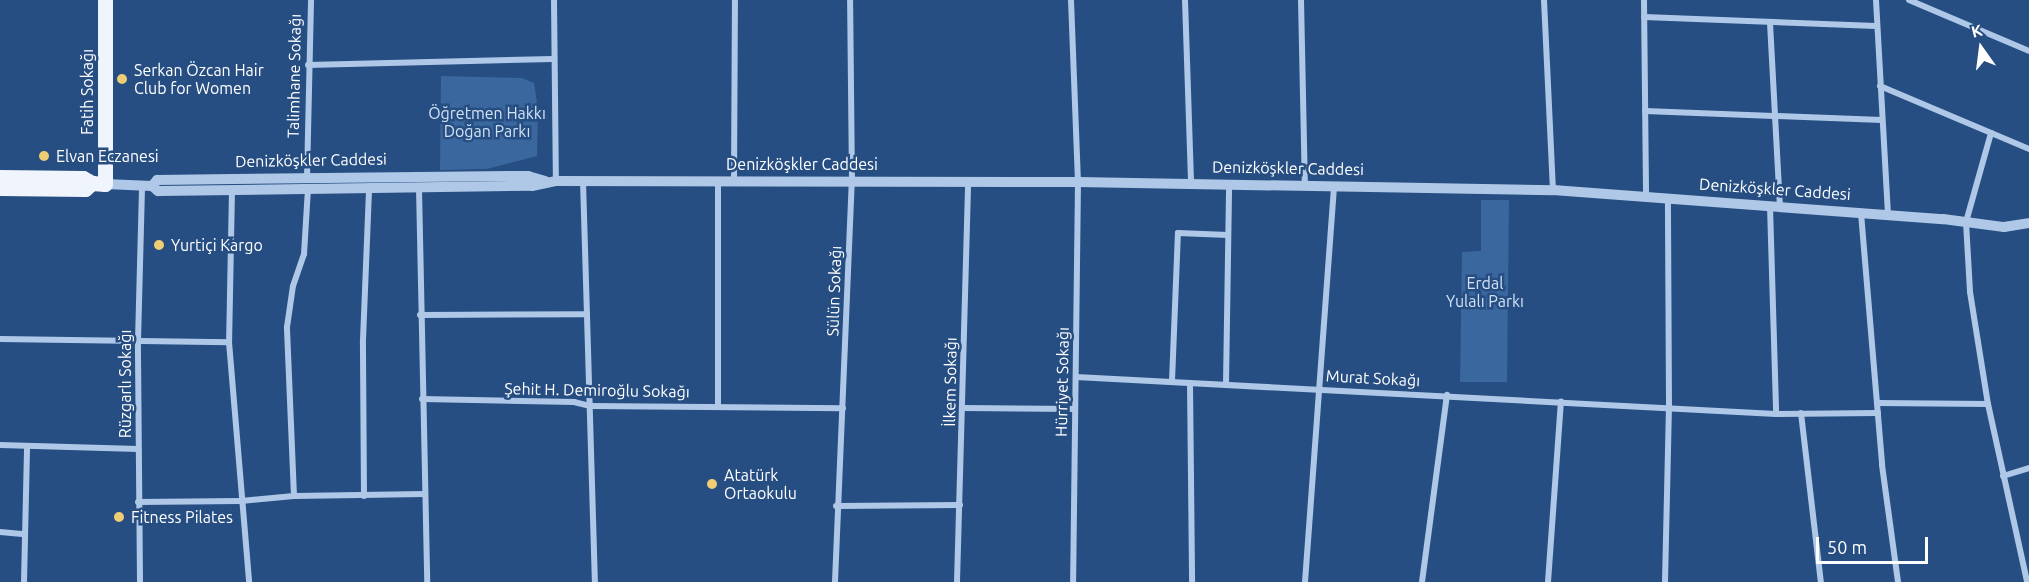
<!DOCTYPE html>
<meta charset="utf-8">
<style>
body{margin:0}
#map{position:relative;width:2029px;height:582px;overflow:hidden;background:#264e82;font-family:Ubuntu,sans-serif}
div>[style]{position:absolute}
[style*='--x']{left:calc(var(--x)*1px);top:calc(var(--y)*1px);width:calc(var(--w)*1px);rotate:calc(var(--a)*1deg)}
.green>*{inset:0;background:#3b679f}
.minor>*{height:6px;margin:-3px;padding:0 3px;transform-origin:3px;border-radius:3px;background:#afc8e7}
.tertiary>*{height:10px;margin:-5px;padding:0 5px;transform-origin:5px;border-radius:5px;background:#afc8e7}
.primary>*{height:15px;margin:-7.5px;padding:0 7.5px;transform-origin:7.5px;border-radius:7.5px;background:#f0f5fd}
.dots>*{width:16px;height:16px;translate:-50% -50%;box-sizing:border-box;border:3px solid #264e82;border-radius:50%}
span{translate:-50% -50%;white-space:nowrap;text-align:center;line-height:1.15;-webkit-text-stroke:5px #264e82;paint-order:stroke}
.poi-label{font-size:16px;color:#fff}
.left{translate:0 -50%;text-align:left}
.street-label{font-size:16px;color:#fff}
.park-label{font-size:16px;color:#d2e2f5}
.north{position:absolute;left:1951px;top:18px;width:60px;height:60px;-webkit-text-stroke:4px #264e82;paint-order:stroke;rotate:346deg;font-size:16px;font-weight:700;line-height:24px;text-align:center;color:#fff}
.north::after{content:'';display:block;margin:auto;width:21px;height:27px;background:#fff;clip-path:polygon(50% 0,100% 100%,50% 72%,0 100%)}
.scale{position:absolute;left:1816px;top:537px;width:112px;height:27px;box-sizing:border-box;border:3px solid #fff;border-top:0;padding-left:8px;font-size:18px;line-height:21px;white-space:nowrap;color:#fff;-webkit-text-stroke:4px #264e82;paint-order:stroke}
</style>
<div id="map">
<div class="green">
<div style="clip-path:polygon(441px 76px,522px 78px,534px 83px,538px 109px,537px 156px,487px 169px,440px 170px)"></div>
<div style="clip-path:polygon(1481px 200px,1509px 200px,1507px 382px,1460px 382px,1462px 252px,1481px 251px)"></div>
</div>
<div class="minor">
<div style="--x:554;--y:0;--w:181;--a:89.4"></div>
<div style="--x:1071;--y:0;--w:182;--a:87.8"></div>
<div style="--x:1078;--y:182;--w:400;--a:90.7"></div>
<div style="--x:1185;--y:0;--w:184;--a:88.1"></div>
<div style="--x:1301;--y:0;--w:186;--a:88.8"></div>
<div style="--x:1544;--y:0;--w:190;--a:87.3"></div>
<div style="--x:1644;--y:0;--w:197;--a:89.4"></div>
<div style="--x:1876;--y:0;--w:215;--a:86.8"></div>
<div style="--x:1909;--y:0;--w:130;--a:23"></div>
<div style="--x:1644;--y:17;--w:232;--a:2.2"></div>
<div style="--x:1770;--y:23;--w:184;--a:86.9"></div>
<div style="--x:308;--y:65;--w:245;--a:-1.4"></div>
<div style="--x:1880;--y:86;--w:162;--a:22.9"></div>
<div style="--x:1645;--y:111;--w:237;--a:2.2"></div>
<div style="--x:1991;--y:133;--w:92;--a:105.7"></div>
<div style="--x:1966;--y:222;--w:70;--a:86.7"></div>
<div style="--x:1970;--y:292;--w:113;--a:80.9"></div>
<div style="--x:1988;--y:404;--w:182;--a:77.6"></div>
<div style="--x:307;--y:178;--w:178;--a:-88.7"></div>
<div style="--x:583;--y:181;--w:401;--a:88.3"></div>
<div style="--x:718;--y:181;--w:224;--a:90"></div>
<div style="--x:734;--y:181;--w:181;--a:-89.7"></div>
<div style="--x:419;--y:188;--w:394;--a:88.8"></div>
<div style="--x:232;--y:190;--w:152;--a:91.1"></div>
<div style="--x:229;--y:342;--w:241;--a:85.2"></div>
<div style="--x:1770;--y:206;--w:208;--a:88.3"></div>
<div style="--x:1861;--y:213;--w:253;--a:85.2"></div>
<div style="--x:1882;--y:465;--w:118;--a:82.2"></div>
<div style="--x:420;--y:315;--w:167;--a:-0.3"></div>
<div style="--x:0;--y:339;--w:229;--a:0.8"></div>
<div style="--x:1076;--y:377;--w:701;--a:3.03"></div>
<div style="--x:1776;--y:414;--w:102;--a:-0.6"></div>
<div style="--x:1172;--y:381;--w:148;--a:-87.7"></div>
<div style="--x:1178;--y:233;--w:50;--a:2.3"></div>
<div style="--x:1190;--y:383;--w:199;--a:89.4"></div>
<div style="--x:1226;--y:384;--w:199;--a:-89.1"></div>
<div style="--x:422;--y:399;--w:152;--a:1.1"></div>
<div style="--x:574;--y:402;--w:16;--a:14"></div>
<div style="--x:590;--y:406;--w:253;--a:0.5"></div>
<div style="--x:1877;--y:403;--w:111;--a:0.5"></div>
<div style="--x:963;--y:408;--w:112;--a:0.5"></div>
<div style="--x:1801;--y:413;--w:170;--a:83.3"></div>
<div style="--x:0;--y:445;--w:138;--a:1.7"></div>
<div style="--x:2003;--y:476;--w:27;--a:-17"></div>
<div style="--x:294;--y:496;--w:169;--a:-92.4"></div>
<div style="--x:287;--y:327;--w:41;--a:-81.7"></div>
<div style="--x:293;--y:286;--w:34;--a:-71"></div>
<div style="--x:304;--y:254;--w:65;--a:-86.5"></div>
<div style="--x:364;--y:496;--w:156;--a:-90.4"></div>
<div style="--x:363;--y:340;--w:152;--a:-87.7"></div>
<div style="--x:138;--y:502;--w:103;--a:-0.6"></div>
<div style="--x:241;--y:501;--w:53;--a:-5.4"></div>
<div style="--x:294;--y:496;--w:131;--a:-0.9"></div>
<div style="--x:836;--y:506;--w:124;--a:-0.5"></div>
<div style="--x:0;--y:532;--w:25;--a:5"></div>
<div style="--x:24;--y:582;--w:136;--a:-88.7"></div>
<div style="--x:140;--y:582;--w:241;--a:-90.5"></div>
<div style="--x:138;--y:341;--w:156;--a:-88.5"></div>
<div style="--x:835;--y:582;--w:400;--a:-87.6"></div>
<div style="--x:852;--y:182;--w:182;--a:-90.6"></div>
<div style="--x:957;--y:582;--w:400;--a:-88.4"></div>
<div style="--x:1305;--y:582;--w:397;--a:-85.8"></div>
<div style="--x:1422;--y:582;--w:189;--a:-82.4"></div>
<div style="--x:1548;--y:582;--w:181;--a:-85.9"></div>
<div style="--x:1665;--y:582;--w:176;--a:-88.7"></div>
<div style="--x:1669;--y:406;--w:207;--a:-90.3"></div>
</div>
<div class="tertiary">
<div style="--x:105;--y:184;--w:47;--a:2.4"></div>
<div style="--x:152;--y:186;--w:8;--a:40"></div>
<div style="--x:158;--y:191;--w:374;--a:-0.8"></div>
<div style="--x:532;--y:186;--w:25;--a:-12"></div>
<div style="--x:556;--y:181;--w:522;--a:0.11"></div>
<div style="--x:1078;--y:182;--w:475;--a:1"></div>
<div style="--x:1553;--y:190;--w:391;--a:4.3"></div>
<div style="--x:1943;--y:219;--w:62;--a:7.5"></div>
<div style="--x:2004;--y:227;--w:25;--a:-9"></div>
<div style="--x:152;--y:186;--w:8;--a:-50"></div>
<div style="--x:157;--y:180;--w:76;--a:-0.8"></div>
<div style="--x:233;--y:179;--w:295;--a:-0.6"></div>
<div style="--x:528;--y:176;--w:18;--a:16"></div>
</div>
<div class="primary">
<div style="--x:0;--y:177;--w:83;--a:0.7"></div>
<div style="--x:83;--y:178;--w:10;--a:29"></div>
<div style="--x:92;--y:183;--w:13;--a:4"></div>
<div style="--x:105;--y:184;--w:184;--a:-90"></div>
<div style="--x:0;--y:188;--w:85;--a:0.7"></div>
<div style="--x:85;--y:189;--w:9;--a:-41"></div>
</div>
<div class="dots">
<div style="left:122px;top:79px;background:#efcd74"></div>
<div style="left:44px;top:156px;background:#efcd74"></div>
<div style="left:159px;top:245px;background:#efcd74"></div>
<div style="left:712px;top:484px;background:#efcd74"></div>
<div style="left:119px;top:517px;background:#efcd74"></div>
</div>
<div class="poi-label">
<span class="left" style="left:134px;top:79px">Serkan Özcan Hair<br>Club for Women</span>
<span class="left" style="left:56px;top:156px">Elvan Eczanesi</span>
<span class="left" style="left:171px;top:245px">Yurtiçi Kargo</span>
<span class="left" style="left:724px;top:484px">Atatürk<br>Ortaokulu</span>
<span class="left" style="left:131px;top:517px">Fitness Pilates</span>
</div>
<div class="street-label">
<span style="left:294px;top:76px;rotate:-89deg">Talimhane Sokağı</span>
<span style="left:87px;top:92px;rotate:-90deg">Fatih Sokağı</span>
<span style="left:311px;top:160px;rotate:-1deg">Denizköşkler Caddesi</span>
<span style="left:802px;top:164px">Denizköşkler Caddesi</span>
<span style="left:1288px;top:168px;rotate:1deg">Denizköşkler Caddesi</span>
<span style="left:1775px;top:189px;rotate:4deg">Denizköşkler Caddesi</span>
<span style="left:834px;top:291px;rotate:-88deg">Sülün Sokağı</span>
<span style="left:1373px;top:378px;rotate:3deg">Murat Sokağı</span>
<span style="left:950px;top:382px;rotate:-89deg">İlkem Sokağı</span>
<span style="left:1062px;top:382px;rotate:-89deg">Hürriyet Sokağı</span>
<span style="left:125px;top:384px;rotate:-90deg">Rüzgarlı Sokağı</span>
<span style="left:597px;top:390px;rotate:1deg">Şehit H. Demiroğlu Sokağı</span>
</div>
<div class="park-label">
<span style="left:487px;top:122px">Öğretmen Hakkı<br>Doğan Parkı</span>
<span style="left:1485px;top:292px">Erdal<br>Yulalı Parkı</span>
</div>
<div class="north">K</div>
<div class="scale">50 m</div>
</div>
